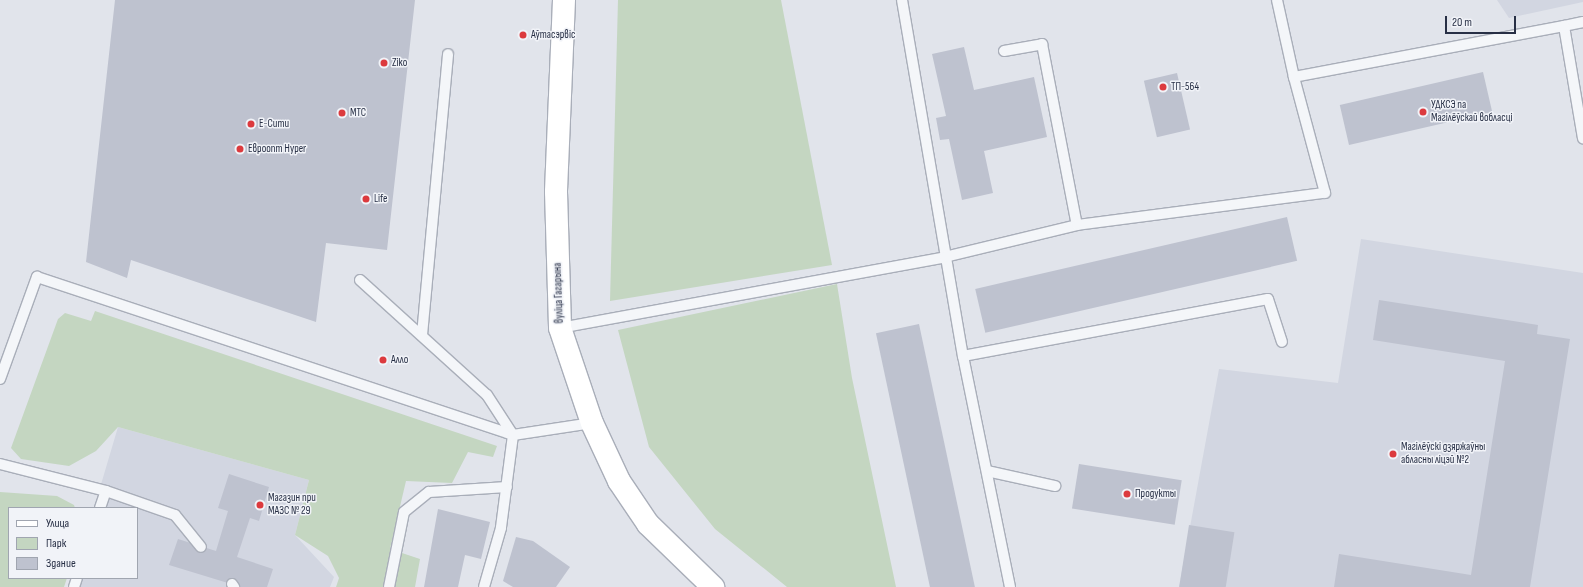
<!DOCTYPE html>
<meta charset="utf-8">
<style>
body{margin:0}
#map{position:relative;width:1583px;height:587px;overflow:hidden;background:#e1e4eb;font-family:"Sofia Sans Condensed",sans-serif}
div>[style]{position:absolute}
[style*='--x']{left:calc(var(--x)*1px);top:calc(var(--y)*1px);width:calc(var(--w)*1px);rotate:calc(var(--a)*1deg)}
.built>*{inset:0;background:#d2d6e1}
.green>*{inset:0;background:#c4d6c1}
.building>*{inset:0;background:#bec2cf;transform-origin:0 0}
.roads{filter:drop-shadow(1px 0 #a9aeb9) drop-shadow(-1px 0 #a9aeb9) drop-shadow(0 1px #a9aeb9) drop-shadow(0 -1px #a9aeb9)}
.service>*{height:10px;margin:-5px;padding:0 5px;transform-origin:5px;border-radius:5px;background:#f4f6f9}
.secondary>*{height:22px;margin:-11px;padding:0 11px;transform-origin:11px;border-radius:11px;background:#fff}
.dots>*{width:11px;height:11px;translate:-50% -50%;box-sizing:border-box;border:2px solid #f1f3f8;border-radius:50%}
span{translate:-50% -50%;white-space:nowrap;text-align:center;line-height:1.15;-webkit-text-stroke:3px #f1f3f8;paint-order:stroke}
.poi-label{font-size:11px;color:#272f45}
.left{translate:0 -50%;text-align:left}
.street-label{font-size:11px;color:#272f45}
.legend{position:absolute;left:8px;top:507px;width:130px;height:72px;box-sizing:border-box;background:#f1f3f8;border:1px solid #a0a5b0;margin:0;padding:5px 7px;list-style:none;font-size:12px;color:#272f45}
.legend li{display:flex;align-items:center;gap:8px;height:20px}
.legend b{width:20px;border:1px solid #a0a5b0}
.scale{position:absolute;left:1445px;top:16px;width:71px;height:18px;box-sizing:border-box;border:2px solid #272f45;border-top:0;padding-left:5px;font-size:12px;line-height:14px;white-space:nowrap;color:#272f45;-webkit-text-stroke:3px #f1f3f8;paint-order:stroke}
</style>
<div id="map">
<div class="built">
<div style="clip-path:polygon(1497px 0,1583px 0,1583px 2px,1509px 18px)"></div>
<div style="clip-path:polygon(1361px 239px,1583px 273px,1583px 587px,1179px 587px,1219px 369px,1338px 383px)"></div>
<div style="clip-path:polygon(118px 427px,309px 480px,295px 535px,334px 577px,330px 587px,71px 587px,74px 578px,137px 578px,137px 508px,94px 508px)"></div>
</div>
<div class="green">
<div style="clip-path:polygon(618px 0,781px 0,832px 265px,610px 301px)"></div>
<div style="clip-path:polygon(837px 284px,852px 378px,896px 587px,787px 587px,715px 529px,649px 447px,618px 330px)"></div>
<div style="clip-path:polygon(95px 311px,497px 446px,493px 457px,468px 452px,452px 483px,406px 481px,390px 549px,420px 559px,415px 587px,336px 587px,339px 578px,328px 556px,295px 535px,309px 480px,118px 427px,96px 451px,69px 466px,21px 459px,11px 448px,58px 319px,65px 313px,91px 321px)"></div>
<div style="clip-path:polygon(0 492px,57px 496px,74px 505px,75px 508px,9px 508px,9px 578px,67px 578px,64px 587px,0 587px)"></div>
</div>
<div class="building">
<div style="clip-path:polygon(115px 0,415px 0,387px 250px,326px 243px,316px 322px,131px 260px,127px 278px,86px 262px)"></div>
<div style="clip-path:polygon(964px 47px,974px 90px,1034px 77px,1047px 137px,984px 151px,993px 193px,962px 200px,949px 139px,940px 140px,936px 118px,946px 116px,932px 54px)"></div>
<div style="left:1483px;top:72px;width:41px;height:147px;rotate:77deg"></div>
<div style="left:1177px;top:73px;width:58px;height:34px;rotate:77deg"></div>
<div style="left:1287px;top:217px;width:45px;height:320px;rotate:77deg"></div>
<div style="clip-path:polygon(1379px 300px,1538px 325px,1537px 334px,1570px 339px,1530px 587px,1334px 587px,1339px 554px,1471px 575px,1505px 361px,1373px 340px)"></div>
<div style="left:919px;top:324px;width:269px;height:44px;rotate:78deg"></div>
<div style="left:1079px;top:464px;width:104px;height:45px;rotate:9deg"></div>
<div style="clip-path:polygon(229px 474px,269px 487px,259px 521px,250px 518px,237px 557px,273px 569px,267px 587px,241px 587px,169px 565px,178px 539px,216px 551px,228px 511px,218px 508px)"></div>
<div style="clip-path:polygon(438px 509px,490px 522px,481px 559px,465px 555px,458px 587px,424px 587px)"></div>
<div style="left:1189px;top:525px;width:46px;height:63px;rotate:9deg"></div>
<div style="clip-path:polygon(516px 537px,533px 541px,570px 567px,556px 587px,513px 587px,503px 581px)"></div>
</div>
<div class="roads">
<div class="service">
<div style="--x:902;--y:0;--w:361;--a:80.3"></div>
<div style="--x:963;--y:356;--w:236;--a:78.5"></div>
<div style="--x:1277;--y:0;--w:79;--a:77.6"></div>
<div style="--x:1583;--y:22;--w:19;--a:168"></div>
<div style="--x:1564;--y:26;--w:114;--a:80.4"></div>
<div style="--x:1004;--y:51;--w:39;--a:-10"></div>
<div style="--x:1042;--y:44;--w:184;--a:79.1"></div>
<div style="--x:360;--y:280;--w:171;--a:42.2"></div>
<div style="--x:487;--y:395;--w:48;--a:57"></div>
<div style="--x:513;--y:435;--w:94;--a:97.4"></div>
<div style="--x:501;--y:528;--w:61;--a:106.1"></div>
<div style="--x:560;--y:328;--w:391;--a:-10.4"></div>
<div style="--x:945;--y:257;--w:136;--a:-13.6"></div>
<div style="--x:1077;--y:225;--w:250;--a:-7.4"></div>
<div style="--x:1325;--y:193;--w:120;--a:-105"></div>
<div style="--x:1294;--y:77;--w:275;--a:-10.7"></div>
<div style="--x:422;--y:335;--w:282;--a:-84.7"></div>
<div style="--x:963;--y:356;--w:310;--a:-10.6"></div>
<div style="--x:1268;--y:299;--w:45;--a:72"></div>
<div style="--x:0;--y:379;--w:109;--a:-70.1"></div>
<div style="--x:37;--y:277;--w:502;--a:18.36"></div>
<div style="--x:513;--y:435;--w:80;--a:-8.6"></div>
<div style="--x:0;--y:464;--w:109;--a:14.3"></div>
<div style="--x:106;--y:491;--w:73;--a:19.2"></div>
<div style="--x:175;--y:515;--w:41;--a:50.9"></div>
<div style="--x:987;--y:471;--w:70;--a:12.4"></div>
<div style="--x:100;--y:508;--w:18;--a:-71"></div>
<div style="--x:232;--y:584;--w:4;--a:56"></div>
<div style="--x:74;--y:587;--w:9;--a:-72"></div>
<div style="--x:389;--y:587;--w:76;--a:-78.7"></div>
<div style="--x:404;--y:512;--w:32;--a:-39"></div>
<div style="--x:429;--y:492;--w:78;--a:-3.7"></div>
</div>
<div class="secondary">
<div style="--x:564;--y:0;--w:192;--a:92.4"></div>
<div style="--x:556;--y:192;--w:136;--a:88.3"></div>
<div style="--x:560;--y:328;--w:100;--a:71.4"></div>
<div style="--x:592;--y:423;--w:64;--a:65"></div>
<div style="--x:619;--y:481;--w:52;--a:56"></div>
<div style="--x:648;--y:524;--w:91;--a:44.1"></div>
</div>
</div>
<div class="dots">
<div style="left:523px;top:35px;background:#dc3a3e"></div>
<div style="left:384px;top:63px;background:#dc3a3e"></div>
<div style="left:1163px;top:87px;background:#dc3a3e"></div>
<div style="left:1423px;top:112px;background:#dc3a3e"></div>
<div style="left:342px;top:113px;background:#dc3a3e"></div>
<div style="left:251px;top:124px;background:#dc3a3e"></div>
<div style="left:240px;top:149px;background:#dc3a3e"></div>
<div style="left:366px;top:199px;background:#dc3a3e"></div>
<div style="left:383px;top:360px;background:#dc3a3e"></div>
<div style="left:1393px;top:454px;background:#dc3a3e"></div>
<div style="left:1127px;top:494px;background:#dc3a3e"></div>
<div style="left:260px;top:505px;background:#dc3a3e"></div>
</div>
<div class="poi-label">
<span class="left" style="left:531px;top:35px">Аўтасэрвіс</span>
<span class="left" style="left:392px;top:63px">Ziko</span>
<span class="left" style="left:1171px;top:87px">ТП-564</span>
<span class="left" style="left:1431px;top:112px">УДКСЭ па<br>Магілёўскай вобласці</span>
<span class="left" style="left:350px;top:113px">МТС</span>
<span class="left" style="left:259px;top:124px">Е-Сити</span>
<span class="left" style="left:248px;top:149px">Евроопт Hyper</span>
<span class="left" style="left:374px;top:199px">Life</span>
<span class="left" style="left:391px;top:360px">Алло</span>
<span class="left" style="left:1401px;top:454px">Магілёўскі дзяржаўны<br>абласны ліцэй №2</span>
<span class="left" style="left:1135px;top:494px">Продукты</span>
<span class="left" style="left:268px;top:505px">Магазин при<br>МАЗС № 29</span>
</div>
<div class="street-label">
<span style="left:559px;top:293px;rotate:-92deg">вуліца Гагарына</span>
</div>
<ul class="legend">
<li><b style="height:5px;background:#fff"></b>Улица</li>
<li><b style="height:11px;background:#c4d6c1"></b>Парк</li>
<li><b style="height:11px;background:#bec2cf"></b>Здание</li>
</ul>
<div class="scale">20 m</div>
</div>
